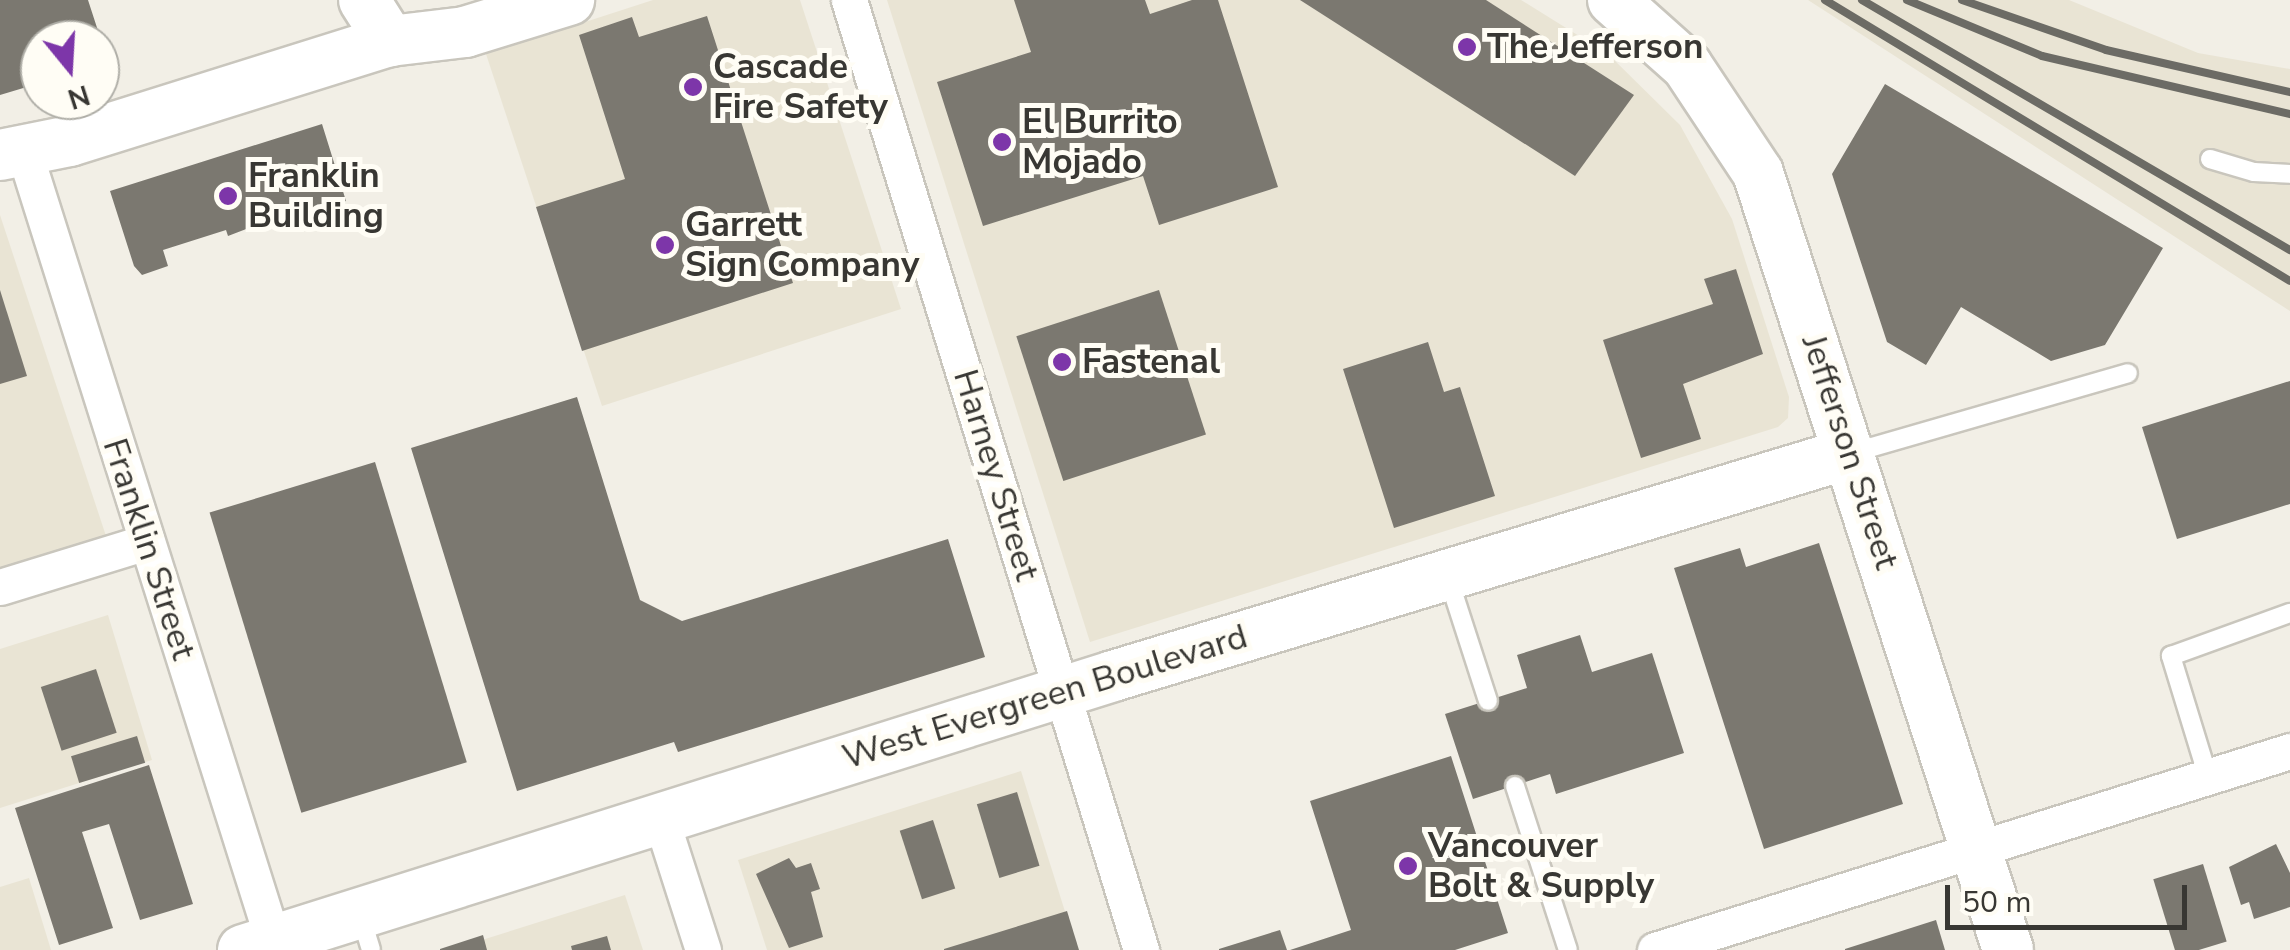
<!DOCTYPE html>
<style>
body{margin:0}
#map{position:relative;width:2290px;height:950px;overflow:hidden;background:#f2efe6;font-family:"Nunito Sans",sans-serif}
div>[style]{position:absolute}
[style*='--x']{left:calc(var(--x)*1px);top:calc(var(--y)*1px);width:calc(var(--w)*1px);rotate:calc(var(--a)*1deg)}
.built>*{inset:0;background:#e9e4d4}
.building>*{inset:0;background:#7b7870;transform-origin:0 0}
.roads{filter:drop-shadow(2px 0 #c9c6bd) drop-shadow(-2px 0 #c9c6bd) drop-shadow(0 2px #c9c6bd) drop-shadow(0 -2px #c9c6bd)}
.lane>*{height:18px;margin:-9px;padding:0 9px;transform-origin:9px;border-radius:9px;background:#fff}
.street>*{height:35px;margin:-17.5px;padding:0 17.5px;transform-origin:17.5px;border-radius:17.5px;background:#fff}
.secondary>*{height:50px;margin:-25px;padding:0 25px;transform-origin:25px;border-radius:25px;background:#fff}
.rail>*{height:8px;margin:-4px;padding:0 4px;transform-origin:4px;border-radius:4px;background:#6c6b65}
.dots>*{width:28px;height:28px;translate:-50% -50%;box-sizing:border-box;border:5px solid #fffdf5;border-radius:50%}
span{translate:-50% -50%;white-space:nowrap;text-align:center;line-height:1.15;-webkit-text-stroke:10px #fffdf5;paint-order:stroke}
.poi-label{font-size:35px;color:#383733;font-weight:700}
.left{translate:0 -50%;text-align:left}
.street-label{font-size:35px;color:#383733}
.north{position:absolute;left:20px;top:20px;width:100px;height:100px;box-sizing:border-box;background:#fffdf5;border:2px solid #afaea7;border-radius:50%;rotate:162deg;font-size:28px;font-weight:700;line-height:40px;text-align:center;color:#383733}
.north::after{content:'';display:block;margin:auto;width:35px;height:45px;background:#7d36a9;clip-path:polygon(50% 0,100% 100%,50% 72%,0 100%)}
.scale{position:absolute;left:1945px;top:885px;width:242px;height:45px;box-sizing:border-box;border:5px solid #383733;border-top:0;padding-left:12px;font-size:30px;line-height:35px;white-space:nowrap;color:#383733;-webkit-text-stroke:8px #fffdf5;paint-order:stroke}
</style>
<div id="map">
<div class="built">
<div style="clip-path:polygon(653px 0,800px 0,901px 309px,602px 406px,486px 54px)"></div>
<div style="clip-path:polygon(887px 0,1521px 0,1608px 54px,1680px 125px,1732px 219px,1789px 397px,1788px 418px,1778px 427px,1090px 642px)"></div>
<div style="clip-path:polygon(1808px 0,2069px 0,2198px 53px,2290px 69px,2290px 311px)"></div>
<div style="clip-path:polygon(0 215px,106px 536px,96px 549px,0 578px)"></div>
<div style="clip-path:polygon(108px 615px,152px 760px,0 808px,0 649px)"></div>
<div style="clip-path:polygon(1021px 771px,1077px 950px,767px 950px,738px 860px)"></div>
<div style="clip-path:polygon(29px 878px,51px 950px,0 950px,0 887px)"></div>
<div style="clip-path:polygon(625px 895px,643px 950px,450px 950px)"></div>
</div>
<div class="building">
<div style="clip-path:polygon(0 0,88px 0,101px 40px,40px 40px,40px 83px,0 95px)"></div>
<div style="clip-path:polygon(1014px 0,1145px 0,1150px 14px,1192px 0,1218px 0,1278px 187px,1159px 225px,1143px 176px,983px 226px,937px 82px,1031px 52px)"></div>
<div style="clip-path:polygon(1300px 0,1486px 0,1634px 95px,1575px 176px)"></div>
<div style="clip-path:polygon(707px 16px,793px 283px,582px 351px,536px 207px,625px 179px,579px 35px,632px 17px,639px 37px)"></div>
<div style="clip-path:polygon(1885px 84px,2163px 248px,2105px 345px,2051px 361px,1961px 307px,1926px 365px,1887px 342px,1832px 174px)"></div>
<div style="clip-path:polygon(322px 124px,346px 201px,314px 211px,311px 204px,228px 236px,226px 230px,163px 250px,168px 266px,142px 275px,134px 266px,110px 191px)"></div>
<div style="clip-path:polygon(1736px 269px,1763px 354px,1683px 384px,1701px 439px,1641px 458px,1603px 340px,1713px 304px,1704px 279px)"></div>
<div style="clip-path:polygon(0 290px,27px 376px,0 384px)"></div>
<div style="left:1159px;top:290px;width:152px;height:150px;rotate:72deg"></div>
<div style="clip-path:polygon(1428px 342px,1444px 392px,1460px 387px,1495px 496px,1394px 528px,1343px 369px)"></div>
<div style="clip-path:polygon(2290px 381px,2290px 504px,2177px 539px,2142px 427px)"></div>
<div style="clip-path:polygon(577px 397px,640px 600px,682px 621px,948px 539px,985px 657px,678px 752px,674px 742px,517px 791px,411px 448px)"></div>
<div style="left:375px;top:462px;width:314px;height:173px;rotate:73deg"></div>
<div style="clip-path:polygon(1819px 543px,1903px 804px,1764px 849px,1674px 568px,1740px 548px,1746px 567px)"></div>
<div style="clip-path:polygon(1580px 635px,1592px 672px,1652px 653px,1684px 753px,1556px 794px,1550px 774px,1473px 799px,1445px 714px,1527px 688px,1517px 655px)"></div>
<div style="left:96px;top:669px;width:67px;height:58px;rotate:72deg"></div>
<div style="left:137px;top:736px;width:28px;height:69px;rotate:73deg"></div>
<div style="clip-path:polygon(1451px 756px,1508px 933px,1455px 950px,1290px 950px,1351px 930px,1310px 801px)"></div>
<div style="clip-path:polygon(149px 765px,193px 904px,140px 920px,109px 824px,82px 832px,113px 928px,59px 945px,15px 808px)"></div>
<div style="left:1017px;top:792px;width:77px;height:42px;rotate:73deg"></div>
<div style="left:933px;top:820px;width:72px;height:35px;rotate:72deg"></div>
<div style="clip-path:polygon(2276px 844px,2290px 873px,2290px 907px,2254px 919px,2249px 902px,2241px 905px,2229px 867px)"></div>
<div style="clip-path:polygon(789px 858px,796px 868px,811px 863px,820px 889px,811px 892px,823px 937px,789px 948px,756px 874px)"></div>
<div style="left:2203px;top:864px;width:81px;height:52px;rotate:73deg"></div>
<div style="clip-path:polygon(1067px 911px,1079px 950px,944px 950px,944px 949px)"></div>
<div style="clip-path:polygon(1936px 920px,1945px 950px,1845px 950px,1845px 949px)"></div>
<div style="clip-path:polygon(1280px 930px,1287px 950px,1219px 950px,1219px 949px)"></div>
<div style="clip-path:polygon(483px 935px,487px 950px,440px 950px,440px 949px)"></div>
<div style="clip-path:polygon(607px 936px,611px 950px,572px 950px,571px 946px)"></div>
</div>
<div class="roads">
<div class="lane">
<div style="--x:2210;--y:159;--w:46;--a:16.5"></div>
<div style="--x:2254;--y:172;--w:36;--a:3"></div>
<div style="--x:1855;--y:452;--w:284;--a:-16.1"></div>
<div style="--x:1448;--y:577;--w:130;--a:72.1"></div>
<div style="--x:2208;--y:777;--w:127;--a:-107"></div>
<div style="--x:2171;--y:656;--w:127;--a:-19.9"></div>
<div style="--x:1515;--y:786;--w:172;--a:72.1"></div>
<div style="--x:361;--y:917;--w:34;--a:73"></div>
</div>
<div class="street">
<div style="--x:849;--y:0;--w:994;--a:72.91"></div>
<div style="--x:23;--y:148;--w:841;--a:72.49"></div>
<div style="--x:0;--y:587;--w:153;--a:-17.1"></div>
<div style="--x:660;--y:816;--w:141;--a:72.2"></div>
<div style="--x:1655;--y:950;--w:665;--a:-17.4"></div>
</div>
<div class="secondary">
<div style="--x:364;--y:0;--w:49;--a:57.6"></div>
<div style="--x:1613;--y:0;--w:99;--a:41.7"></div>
<div style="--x:1687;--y:66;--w:128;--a:56.4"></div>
<div style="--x:1758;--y:173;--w:816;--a:72.16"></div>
<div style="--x:0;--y:155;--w:71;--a:-11.3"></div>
<div style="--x:70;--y:141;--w:335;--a:-17.4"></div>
<div style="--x:390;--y:41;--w:76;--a:-6.8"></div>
<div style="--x:465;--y:32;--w:109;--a:-17.1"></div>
<div style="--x:243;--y:950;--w:912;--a:-17.48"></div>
<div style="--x:1113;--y:676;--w:770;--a:-16.83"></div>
</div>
</div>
<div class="rail">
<div style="--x:1825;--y:0;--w:543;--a:31.14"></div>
<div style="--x:1862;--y:0;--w:496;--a:30.3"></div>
<div style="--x:1907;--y:0;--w:146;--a:22.5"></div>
<div style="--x:2042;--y:56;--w:255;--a:13.2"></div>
<div style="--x:1962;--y:0;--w:152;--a:19.1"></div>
<div style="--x:2106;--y:50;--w:189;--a:12.9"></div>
</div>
<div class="dots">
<div style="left:1467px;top:47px;background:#7d36a9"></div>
<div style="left:693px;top:87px;background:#7d36a9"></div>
<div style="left:1002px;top:142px;background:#7d36a9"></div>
<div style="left:228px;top:196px;background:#7d36a9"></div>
<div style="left:665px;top:245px;background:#7d36a9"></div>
<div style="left:1062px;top:362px;background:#7d36a9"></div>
<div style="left:1408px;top:866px;background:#7d36a9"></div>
</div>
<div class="poi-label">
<span class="left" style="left:1487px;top:47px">The Jefferson</span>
<span class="left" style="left:713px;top:87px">Cascade<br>Fire Safety</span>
<span class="left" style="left:1022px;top:142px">El Burrito<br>Mojado</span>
<span class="left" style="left:248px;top:196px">Franklin<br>Building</span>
<span class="left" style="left:685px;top:245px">Garrett<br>Sign Company</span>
<span class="left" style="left:1082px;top:362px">Fastenal</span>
<span class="left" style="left:1428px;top:866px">Vancouver<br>Bolt &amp; Supply</span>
</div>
<div class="street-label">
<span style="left:1850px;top:452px;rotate:72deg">Jefferson Street</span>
<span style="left:996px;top:475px;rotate:73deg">Harney Street</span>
<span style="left:149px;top:549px;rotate:72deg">Franklin Street</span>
<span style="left:1045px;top:697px;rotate:-17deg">West Evergreen Boulevard</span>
</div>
<div class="north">N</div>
<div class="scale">50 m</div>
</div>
